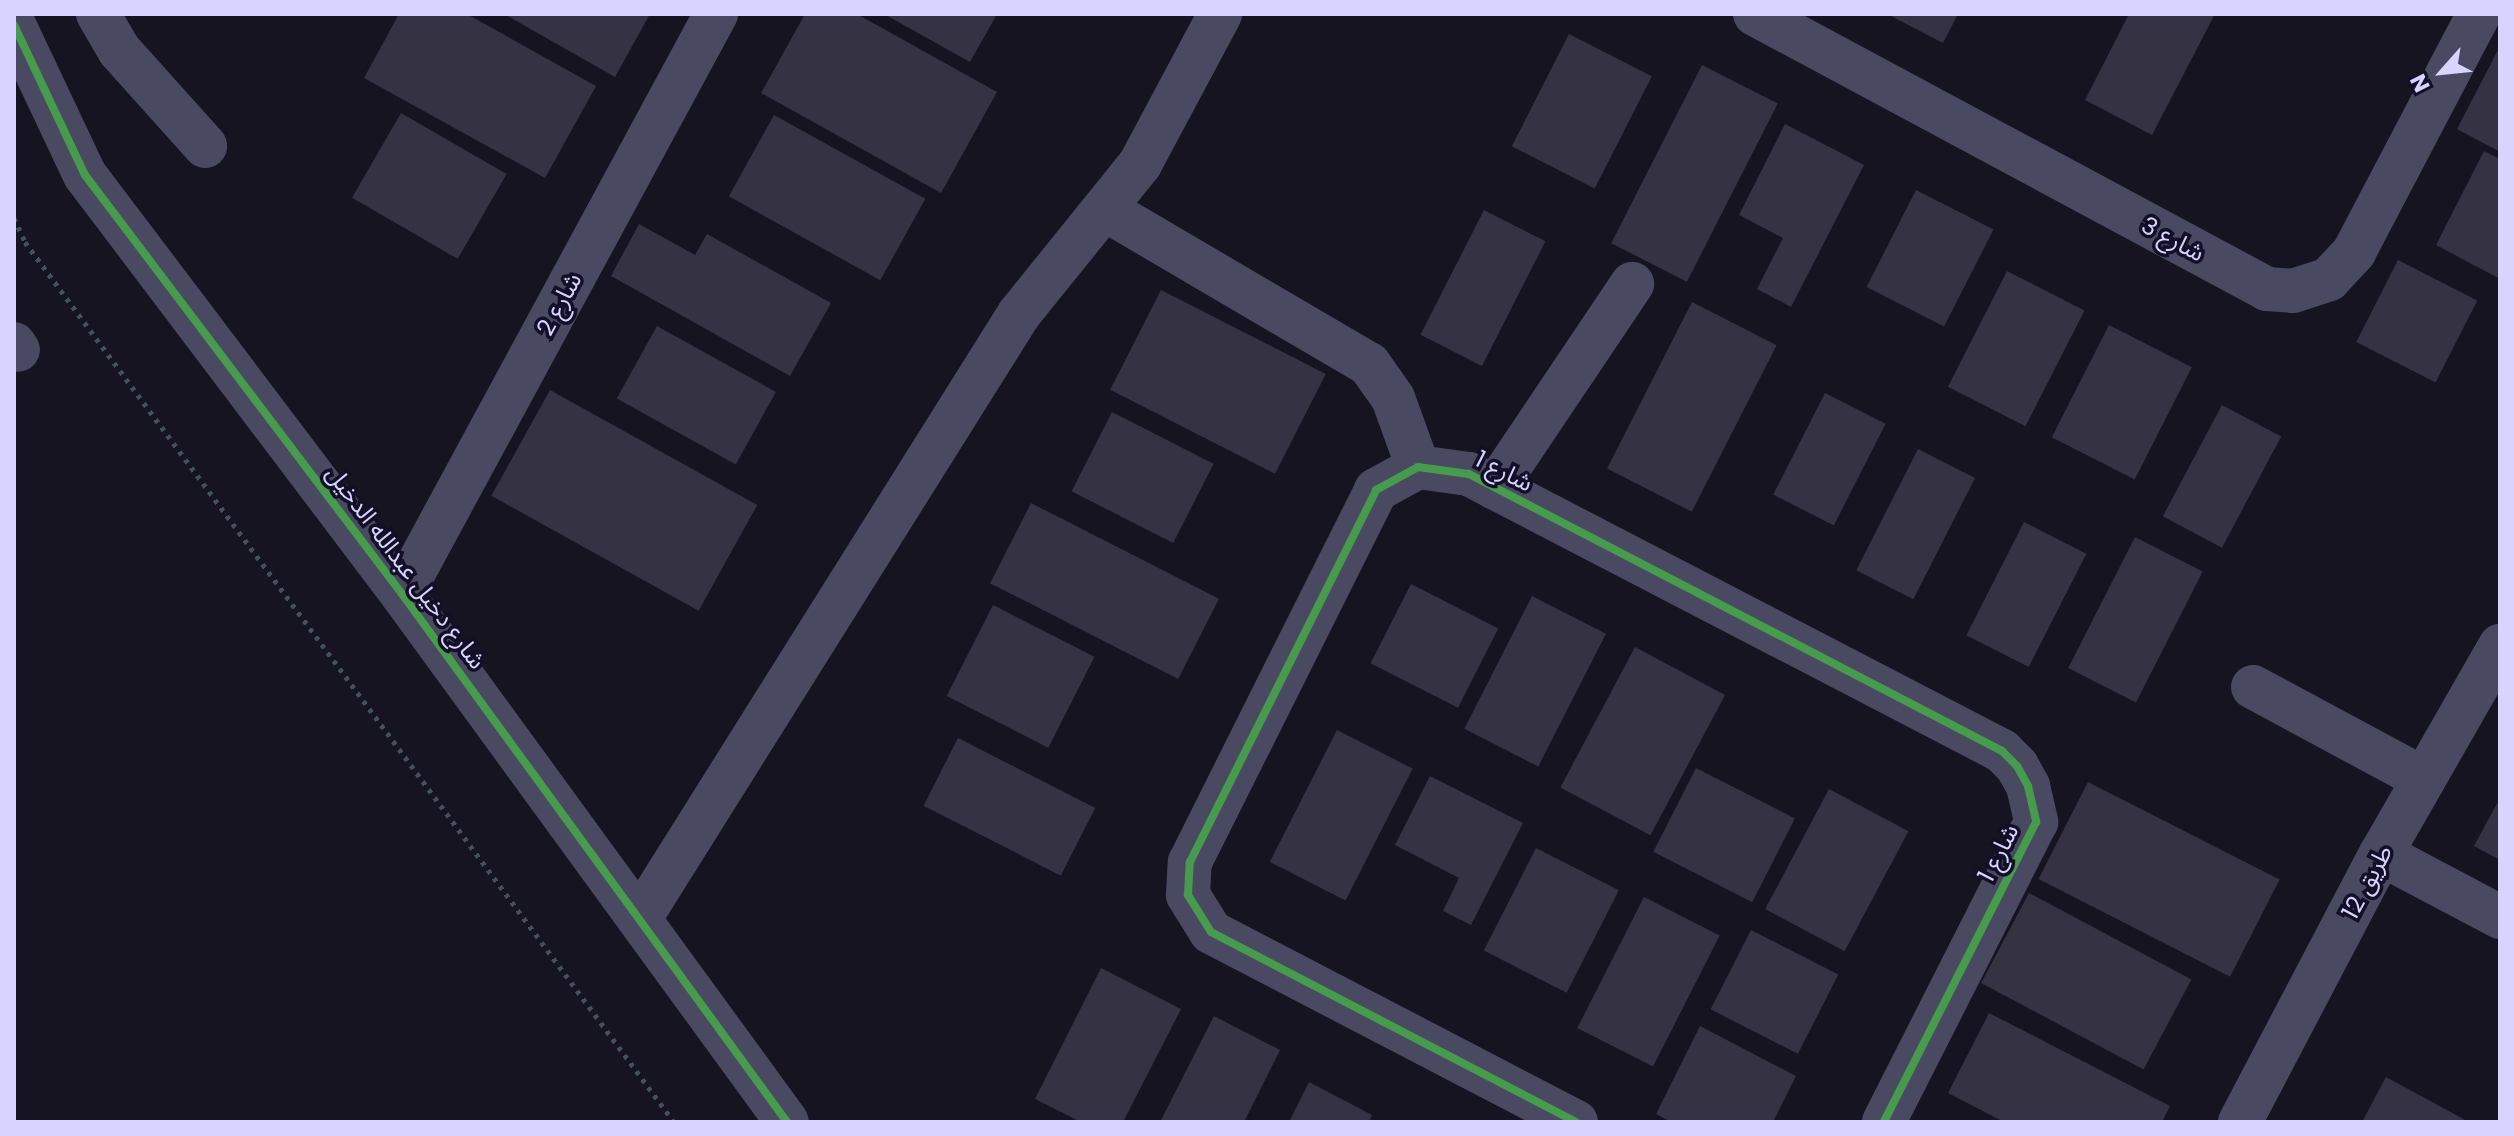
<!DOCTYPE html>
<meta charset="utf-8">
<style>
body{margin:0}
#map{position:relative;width:2514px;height:1136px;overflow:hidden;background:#161421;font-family:Poppins,"Noto Sans Arabic",sans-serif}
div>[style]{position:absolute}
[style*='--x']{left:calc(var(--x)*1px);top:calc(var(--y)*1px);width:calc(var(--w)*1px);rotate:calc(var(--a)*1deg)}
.building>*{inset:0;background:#343243;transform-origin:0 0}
.path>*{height:5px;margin-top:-2.5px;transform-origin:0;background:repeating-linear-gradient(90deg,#44505f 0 4px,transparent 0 10px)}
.minor>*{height:44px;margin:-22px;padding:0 22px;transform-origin:22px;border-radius:22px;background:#4a4962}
.cycleway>*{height:8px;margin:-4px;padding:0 4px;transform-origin:4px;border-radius:4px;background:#469c4c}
span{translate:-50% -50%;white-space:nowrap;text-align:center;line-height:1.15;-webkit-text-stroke:7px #130f26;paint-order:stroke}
.street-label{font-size:24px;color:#d9d4ff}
.frame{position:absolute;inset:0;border:16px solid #d9d4ff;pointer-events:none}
.north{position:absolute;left:2402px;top:32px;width:80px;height:80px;-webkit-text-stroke:6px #130f26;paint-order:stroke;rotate:243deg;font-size:22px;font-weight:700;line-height:32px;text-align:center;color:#d9d4ff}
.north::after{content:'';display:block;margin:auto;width:28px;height:36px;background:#d9d4ff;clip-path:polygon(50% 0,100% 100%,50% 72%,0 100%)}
</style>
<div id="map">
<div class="building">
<div style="clip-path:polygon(399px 14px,467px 14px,596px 86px,545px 178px,364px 78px)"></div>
<div style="clip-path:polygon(504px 14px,650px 14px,615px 77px)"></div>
<div style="clip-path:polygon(805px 14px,857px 14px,997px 92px,941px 193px,761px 93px)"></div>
<div style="clip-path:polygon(884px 14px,997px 14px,970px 62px)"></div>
<div style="clip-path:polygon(1887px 14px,1958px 14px,1943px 43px)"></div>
<div style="clip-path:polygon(2129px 14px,2215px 14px,2152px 135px,2085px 100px)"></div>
<div style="left:1569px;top:34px;width:93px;height:126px;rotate:27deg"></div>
<div style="clip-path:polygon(2500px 46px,2500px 152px,2457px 129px)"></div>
<div style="left:1702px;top:65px;width:85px;height:200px;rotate:27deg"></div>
<div style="left:401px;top:113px;width:122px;height:98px;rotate:30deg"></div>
<div style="left:774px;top:115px;width:173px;height:93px;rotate:29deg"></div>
<div style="clip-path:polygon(1785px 124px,1864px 165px,1791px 307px,1757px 289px,1783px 238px,1739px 215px)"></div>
<div style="clip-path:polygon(2484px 151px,2500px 159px,2500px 279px,2436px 245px)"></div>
<div style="left:1916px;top:190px;width:87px;height:109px;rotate:27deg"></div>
<div style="left:1484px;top:210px;width:69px;height:140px;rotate:27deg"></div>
<div style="clip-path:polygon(639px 224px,695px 255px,707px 234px,831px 303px,790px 376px,611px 276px)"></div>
<div style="left:2398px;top:260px;width:89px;height:92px;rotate:27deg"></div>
<div style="left:2007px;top:271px;width:87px;height:130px;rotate:27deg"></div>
<div style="left:1161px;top:290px;width:185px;height:112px;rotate:27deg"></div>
<div style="left:1692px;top:302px;width:95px;height:187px;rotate:27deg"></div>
<div style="left:2109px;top:325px;width:93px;height:126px;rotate:27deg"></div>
<div style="left:657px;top:326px;width:136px;height:83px;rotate:29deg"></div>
<div style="left:550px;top:390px;width:237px;height:121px;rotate:29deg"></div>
<div style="left:1825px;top:393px;width:68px;height:114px;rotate:27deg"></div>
<div style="left:2222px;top:405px;width:67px;height:126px;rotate:28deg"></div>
<div style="left:1112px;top:412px;width:114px;height:89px;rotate:27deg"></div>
<div style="left:1918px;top:449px;width:64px;height:136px;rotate:27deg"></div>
<div style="left:1031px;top:503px;width:211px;height:90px;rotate:27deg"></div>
<div style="left:2024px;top:522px;width:70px;height:127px;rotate:27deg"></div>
<div style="left:2135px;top:537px;width:76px;height:147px;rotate:27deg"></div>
<div style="left:1411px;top:584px;width:98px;height:89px;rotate:27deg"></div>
<div style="left:1532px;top:596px;width:83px;height:149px;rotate:27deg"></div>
<div style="left:993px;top:605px;width:114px;height:102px;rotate:27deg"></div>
<div style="left:1635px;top:647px;width:102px;height:159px;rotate:28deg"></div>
<div style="left:1337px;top:730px;width:85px;height:148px;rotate:27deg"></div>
<div style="left:958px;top:738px;width:154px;height:76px;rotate:27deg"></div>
<div style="left:1696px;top:768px;width:111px;height:94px;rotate:27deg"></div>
<div style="clip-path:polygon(1430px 776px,1523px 823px,1471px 925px,1443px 911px,1459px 878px,1395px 845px)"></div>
<div style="left:2088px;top:782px;width:215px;height:109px;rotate:27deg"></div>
<div style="left:1829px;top:789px;width:90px;height:136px;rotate:28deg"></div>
<div style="clip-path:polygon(2500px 798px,2500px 860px,2474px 846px)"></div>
<div style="left:1536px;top:848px;width:93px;height:115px;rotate:27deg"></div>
<div style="left:2029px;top:893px;width:184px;height:102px;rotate:28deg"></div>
<div style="left:1644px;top:897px;width:85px;height:147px;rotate:27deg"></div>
<div style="left:1751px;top:930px;width:98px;height:89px;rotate:27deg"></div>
<div style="clip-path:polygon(1101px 968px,1181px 1009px,1123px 1122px,1081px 1122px,1035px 1099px)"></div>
<div style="clip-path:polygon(1989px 1013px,2170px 1106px,2162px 1122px,2004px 1122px,1948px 1093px)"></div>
<div style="clip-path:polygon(1214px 1016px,1280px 1050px,1244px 1122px,1160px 1122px)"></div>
<div style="clip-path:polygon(1700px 1026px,1796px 1076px,1773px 1122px,1671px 1122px,1656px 1114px)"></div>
<div style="clip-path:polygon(2386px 1077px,2469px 1122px,2362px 1122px)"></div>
<div style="clip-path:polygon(1309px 1082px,1372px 1115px,1369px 1122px,1289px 1122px)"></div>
</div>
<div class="path">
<div style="--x:14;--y:218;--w:26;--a:65"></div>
<div style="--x:25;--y:242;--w:1093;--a:53.59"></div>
</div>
<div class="minor">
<div style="--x:98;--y:14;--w:42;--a:59.7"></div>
<div style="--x:119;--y:50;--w:129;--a:48.1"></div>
<div style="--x:1755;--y:14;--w:581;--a:28.24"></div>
<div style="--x:2267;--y:289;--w:26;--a:4"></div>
<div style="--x:2293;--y:291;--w:38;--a:-18"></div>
<div style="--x:2329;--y:279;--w:37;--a:-47"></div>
<div style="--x:2354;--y:252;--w:269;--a:-62.3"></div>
<div style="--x:14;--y:25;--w:166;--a:64.7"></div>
<div style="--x:85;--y:175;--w:525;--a:52.89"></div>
<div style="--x:402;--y:594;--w:653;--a:53.9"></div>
<div style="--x:1106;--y:210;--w:305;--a:30.4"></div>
<div style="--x:1369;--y:364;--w:42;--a:54.8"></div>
<div style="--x:1393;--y:398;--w:73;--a:70.1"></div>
<div style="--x:14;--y:344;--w:7;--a:56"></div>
<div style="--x:1495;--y:488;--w:246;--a:-56.1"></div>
<div style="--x:402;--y:594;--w:660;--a:-61.57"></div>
<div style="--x:2253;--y:687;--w:194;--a:28.3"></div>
<div style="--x:2381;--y:854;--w:135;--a:27.9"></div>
<div style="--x:640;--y:918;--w:713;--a:-57.89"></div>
<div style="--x:1019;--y:314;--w:193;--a:-51.1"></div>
<div style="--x:1140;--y:164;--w:170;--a:-61.9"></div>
<div style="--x:1576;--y:1122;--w:411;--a:-152.5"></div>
<div style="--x:1211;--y:932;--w:44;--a:-121.9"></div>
<div style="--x:1188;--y:895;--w:33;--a:-87"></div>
<div style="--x:1190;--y:862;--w:416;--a:-63.4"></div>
<div style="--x:1376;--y:490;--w:48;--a:-28.7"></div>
<div style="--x:1418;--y:467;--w:51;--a:7.8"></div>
<div style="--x:1469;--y:474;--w:601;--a:27.46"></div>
<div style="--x:2002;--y:751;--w:21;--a:45"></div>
<div style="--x:2017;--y:766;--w:23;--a:61"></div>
<div style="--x:2028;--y:786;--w:37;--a:77"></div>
<div style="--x:2036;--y:822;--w:336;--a:116.9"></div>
<div style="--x:2240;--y:1122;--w:303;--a:-62.3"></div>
<div style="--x:2381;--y:854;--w:240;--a:-60.2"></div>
</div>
<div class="cycleway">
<div style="--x:14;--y:25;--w:166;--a:64.7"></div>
<div style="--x:85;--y:175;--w:525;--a:52.89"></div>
<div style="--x:402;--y:594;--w:653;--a:53.9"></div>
<div style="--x:1576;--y:1122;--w:411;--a:-152.5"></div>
<div style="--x:1211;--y:932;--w:44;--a:-121.9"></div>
<div style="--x:1188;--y:895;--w:33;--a:-87"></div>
<div style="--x:1190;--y:862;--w:416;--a:-63.4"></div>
<div style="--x:1376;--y:490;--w:48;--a:-28.7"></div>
<div style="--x:1418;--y:467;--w:51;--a:7.8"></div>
<div style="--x:1469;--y:474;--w:601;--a:27.46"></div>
<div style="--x:2002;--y:751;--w:21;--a:45"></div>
<div style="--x:2017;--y:766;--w:23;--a:61"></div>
<div style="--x:2028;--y:786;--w:37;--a:77"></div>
<div style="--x:2036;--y:822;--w:336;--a:116.9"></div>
</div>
<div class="street-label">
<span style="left:2173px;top:239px;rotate:28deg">شارع 3</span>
<span style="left:559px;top:304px;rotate:-62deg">شارع 2</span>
<span style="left:1504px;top:471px;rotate:27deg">شارع 1</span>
<span style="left:406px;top:567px;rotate:53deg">شارع دخيل عبدالله الدخيل</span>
<span style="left:1998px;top:853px;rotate:-63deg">شارع 1</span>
<span style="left:2367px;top:882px;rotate:-62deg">طريق 12</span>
</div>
<div class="frame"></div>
<div class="north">N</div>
</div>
